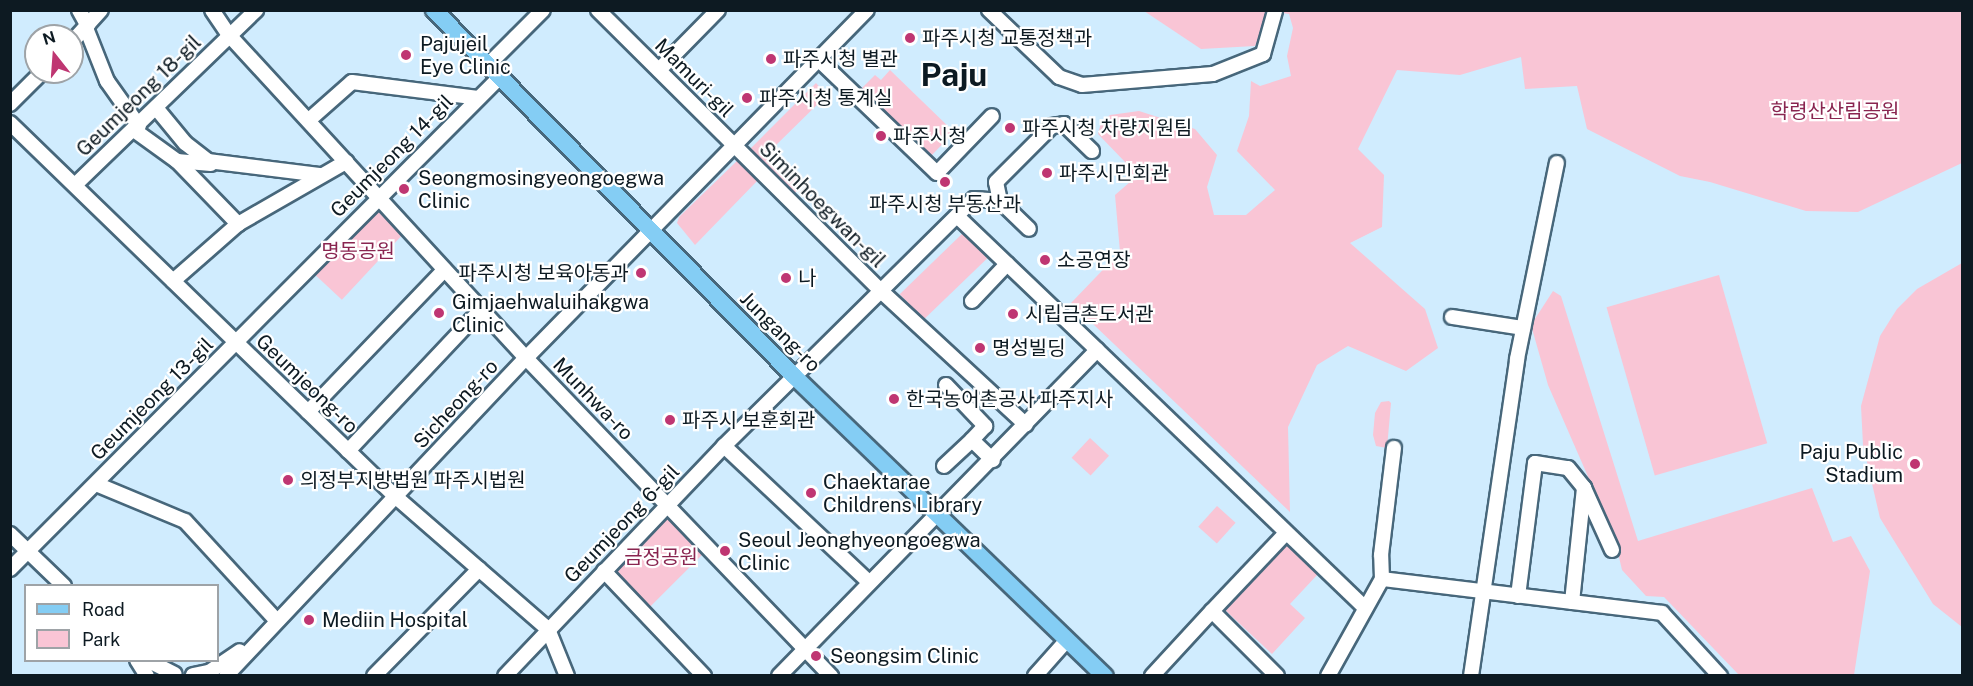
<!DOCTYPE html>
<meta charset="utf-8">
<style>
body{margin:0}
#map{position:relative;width:1973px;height:686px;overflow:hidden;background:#d0ecfe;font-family:"Public Sans","Noto Sans KR",sans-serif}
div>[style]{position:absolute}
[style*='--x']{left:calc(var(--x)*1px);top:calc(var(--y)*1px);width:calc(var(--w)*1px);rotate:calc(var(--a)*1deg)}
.green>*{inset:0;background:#f9c5d5;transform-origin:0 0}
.roads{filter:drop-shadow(2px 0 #47677b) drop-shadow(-2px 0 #47677b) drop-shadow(0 2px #47677b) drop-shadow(0 -2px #47677b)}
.minor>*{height:14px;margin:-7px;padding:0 7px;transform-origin:7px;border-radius:7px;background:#fff}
.major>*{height:16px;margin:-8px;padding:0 8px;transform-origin:8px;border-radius:8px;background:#84cdf4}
.dots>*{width:16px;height:16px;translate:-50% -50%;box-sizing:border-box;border:3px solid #fff;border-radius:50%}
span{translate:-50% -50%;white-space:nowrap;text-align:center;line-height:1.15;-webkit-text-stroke:4.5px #fff;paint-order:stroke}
.poi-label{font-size:20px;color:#0d1a22}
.left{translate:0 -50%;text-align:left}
.right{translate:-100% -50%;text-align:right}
.street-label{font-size:20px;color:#0d1a22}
.park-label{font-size:20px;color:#892550}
.town-label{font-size:32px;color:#0d1a22;font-weight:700}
.frame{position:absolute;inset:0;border:12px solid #0d1a22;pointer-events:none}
.legend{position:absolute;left:24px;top:584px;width:195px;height:78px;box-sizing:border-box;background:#fff;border:2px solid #9ea3a7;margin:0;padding:8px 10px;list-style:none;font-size:18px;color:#0d1a22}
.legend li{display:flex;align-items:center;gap:12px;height:30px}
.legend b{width:30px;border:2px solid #9ea3a7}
.north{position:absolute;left:24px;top:24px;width:60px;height:60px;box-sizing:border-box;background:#fff;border:2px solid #9ea3a7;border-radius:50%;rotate:343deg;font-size:16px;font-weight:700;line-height:24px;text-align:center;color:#0d1a22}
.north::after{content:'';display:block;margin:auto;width:21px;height:27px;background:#bf3672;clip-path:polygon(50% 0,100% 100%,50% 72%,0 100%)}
</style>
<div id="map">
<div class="green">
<div style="clip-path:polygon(1144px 11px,1962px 11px,1962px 163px,1858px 212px,1806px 211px,1710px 182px,1680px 176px,1587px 129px,1577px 86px,1525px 89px,1521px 57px,1460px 75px,1397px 70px,1358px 149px,1384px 175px,1382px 227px,1350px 243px,1425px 309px,1438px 348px,1406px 371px,1348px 346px,1317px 365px,1288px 427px,1290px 512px,1071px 303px,1120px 252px,1115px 195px,1130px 182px,1126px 163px,1098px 134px,1101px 123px,1110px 115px,1139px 111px,1195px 129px,1217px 155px,1207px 187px,1214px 215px,1246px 215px,1275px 190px,1237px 151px,1249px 116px,1251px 81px,1260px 86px,1291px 76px,1287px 56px,1293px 28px,1289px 14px,1270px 11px,1255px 46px,1201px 49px)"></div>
<div style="clip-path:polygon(890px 70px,954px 132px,931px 156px,924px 155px,858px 92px,875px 75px,881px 80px)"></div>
<div style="clip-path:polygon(816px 83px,827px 95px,772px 149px,805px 183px,793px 195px,749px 150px)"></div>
<div style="clip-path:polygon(740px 158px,760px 178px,695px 245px,677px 223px,679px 217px)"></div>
<div style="left:376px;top:203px;width:41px;height:94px;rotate:43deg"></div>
<div style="left:963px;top:233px;width:35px;height:88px;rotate:46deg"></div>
<div style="clip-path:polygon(1962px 263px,1962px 627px,1933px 604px,1880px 518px,1863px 445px,1861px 406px,1880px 336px,1897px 309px,1917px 289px)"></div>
<div style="left:1719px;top:275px;width:175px;height:117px;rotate:74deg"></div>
<div style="clip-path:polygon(1553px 291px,1561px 296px,1638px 541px,1812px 488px,1833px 542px,1851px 536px,1870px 571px,1854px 675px,1739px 675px,1664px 597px,1646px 596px,1622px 570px,1614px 536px,1548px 385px,1531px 325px)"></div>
<div style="clip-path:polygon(1389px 401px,1391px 403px,1387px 448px,1376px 446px,1373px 435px,1375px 413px,1381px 402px)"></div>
<div style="left:1090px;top:438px;width:26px;height:27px;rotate:43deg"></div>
<div style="left:1217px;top:506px;width:25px;height:28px;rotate:42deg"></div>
<div style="left:668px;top:511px;width:55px;height:85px;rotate:45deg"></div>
<div style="clip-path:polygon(1287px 544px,1318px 574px,1290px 604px,1305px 618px,1272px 654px,1225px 610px)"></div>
</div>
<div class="roads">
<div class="minor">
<div style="--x:79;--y:10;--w:18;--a:61"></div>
<div style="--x:212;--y:10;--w:30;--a:56"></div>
<div style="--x:229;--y:35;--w:439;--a:47.4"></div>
<div style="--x:526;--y:358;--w:441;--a:46.2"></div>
<div style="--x:598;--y:10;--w:399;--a:44.8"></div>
<div style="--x:881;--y:291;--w:197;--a:42.7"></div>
<div style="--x:989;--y:10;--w:97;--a:43.7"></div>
<div style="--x:1059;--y:77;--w:24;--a:19"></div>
<div style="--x:1082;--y:85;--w:131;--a:-4.8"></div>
<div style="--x:1213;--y:74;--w:54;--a:-21.8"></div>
<div style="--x:1263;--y:54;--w:45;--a:-74.4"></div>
<div style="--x:86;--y:28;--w:57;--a:68.4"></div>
<div style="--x:107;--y:81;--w:55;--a:54.6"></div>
<div style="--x:72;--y:42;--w:43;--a:-47.8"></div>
<div style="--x:819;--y:60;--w:163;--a:43.8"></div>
<div style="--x:937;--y:173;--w:79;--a:-46"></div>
<div style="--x:489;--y:64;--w:76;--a:-45"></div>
<div style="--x:659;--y:70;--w:84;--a:-45.5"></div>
<div style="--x:10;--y:104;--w:45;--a:-45"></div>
<div style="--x:157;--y:109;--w:44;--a:50.5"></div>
<div style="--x:185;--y:143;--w:29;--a:38"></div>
<div style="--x:208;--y:161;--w:114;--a:7.1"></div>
<div style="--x:309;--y:120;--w:57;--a:-41.5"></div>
<div style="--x:352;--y:82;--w:127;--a:7.2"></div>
<div style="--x:10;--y:123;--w:537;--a:44.1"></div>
<div style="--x:396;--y:497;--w:201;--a:41"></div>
<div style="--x:548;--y:629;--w:51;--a:68"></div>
<div style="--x:134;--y:130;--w:53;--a:35.8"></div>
<div style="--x:177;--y:161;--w:34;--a:5"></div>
<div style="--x:177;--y:161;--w:88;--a:45.9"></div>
<div style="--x:75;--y:185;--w:252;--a:-44"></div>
<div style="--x:1000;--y:201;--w:19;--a:-102"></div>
<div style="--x:996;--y:182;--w:79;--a:-45"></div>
<div style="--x:1052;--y:126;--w:12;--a:-9"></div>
<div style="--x:1064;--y:124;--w:39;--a:44"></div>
<div style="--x:957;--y:216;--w:194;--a:43.7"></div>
<div style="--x:173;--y:281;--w:86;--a:-41.2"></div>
<div style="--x:238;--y:224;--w:125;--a:-29.9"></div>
<div style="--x:972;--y:301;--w:51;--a:-46.6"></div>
<div style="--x:1452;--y:317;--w:72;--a:8.8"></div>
<div style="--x:946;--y:385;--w:57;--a:46.4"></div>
<div style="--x:985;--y:426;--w:19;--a:133"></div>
<div style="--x:308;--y:412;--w:197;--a:-46.2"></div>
<div style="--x:724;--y:446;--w:199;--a:43.2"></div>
<div style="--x:348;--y:451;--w:194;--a:-46.7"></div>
<div style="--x:944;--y:466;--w:38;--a:-43"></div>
<div style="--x:972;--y:440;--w:29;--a:44"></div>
<div style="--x:96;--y:484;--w:96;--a:22.6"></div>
<div style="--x:185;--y:521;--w:134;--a:47.4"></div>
<div style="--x:10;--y:534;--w:75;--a:43.9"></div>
<div style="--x:10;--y:569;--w:696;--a:-45.12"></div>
<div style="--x:604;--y:571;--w:145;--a:46.4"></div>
<div style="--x:1382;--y:579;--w:282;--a:6.9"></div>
<div style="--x:1662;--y:613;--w:86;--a:47.4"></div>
<div style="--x:1518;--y:596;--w:134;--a:-82.7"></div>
<div style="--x:1535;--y:463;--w:33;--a:9"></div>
<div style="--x:1568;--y:468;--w:26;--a:51"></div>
<div style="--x:1584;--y:488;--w:68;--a:65.7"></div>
<div style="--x:1572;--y:602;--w:115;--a:-84"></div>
<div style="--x:1212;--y:611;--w:106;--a:-46.5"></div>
<div style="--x:137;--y:660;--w:19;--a:58"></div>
<div style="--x:147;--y:660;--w:31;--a:27"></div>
<div style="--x:193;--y:675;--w:16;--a:-11"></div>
<div style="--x:209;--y:672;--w:37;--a:-34"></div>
<div style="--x:226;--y:676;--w:437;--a:-46.7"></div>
<div style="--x:526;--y:358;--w:487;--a:-45.6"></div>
<div style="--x:374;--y:676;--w:150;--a:-45.5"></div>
<div style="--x:505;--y:676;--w:318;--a:-46.4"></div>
<div style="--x:724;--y:446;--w:351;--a:-44.7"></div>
<div style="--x:974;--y:199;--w:26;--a:4"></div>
<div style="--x:1000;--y:201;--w:40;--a:44"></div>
<div style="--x:779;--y:676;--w:455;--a:-45.7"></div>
<div style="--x:1097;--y:350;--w:372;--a:43.9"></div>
<div style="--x:1035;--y:676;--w:48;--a:-48.4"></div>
<div style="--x:1152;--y:676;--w:88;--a:-47.3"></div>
<div style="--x:1212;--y:611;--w:92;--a:45"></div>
<div style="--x:1328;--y:676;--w:111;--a:-60.9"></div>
<div style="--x:1382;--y:579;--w:24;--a:-92"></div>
<div style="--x:1381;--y:555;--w:108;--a:-83.1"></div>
<div style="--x:1471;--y:676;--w:320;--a:-81.7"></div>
<div style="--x:1517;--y:359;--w:200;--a:-78.5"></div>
</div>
<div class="major">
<div style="--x:434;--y:10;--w:513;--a:45.47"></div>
<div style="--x:794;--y:376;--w:432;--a:44"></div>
</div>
</div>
<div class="dots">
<div style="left:910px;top:38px;background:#bf3672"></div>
<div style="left:406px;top:55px;background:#bf3672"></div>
<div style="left:771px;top:59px;background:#bf3672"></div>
<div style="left:747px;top:98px;background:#bf3672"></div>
<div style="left:1010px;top:128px;background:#bf3672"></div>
<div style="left:881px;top:136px;background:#bf3672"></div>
<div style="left:1047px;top:173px;background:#bf3672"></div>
<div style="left:945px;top:182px;background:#bf3672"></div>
<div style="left:404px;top:189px;background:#bf3672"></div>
<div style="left:1045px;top:260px;background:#bf3672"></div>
<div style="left:641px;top:273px;background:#bf3672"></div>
<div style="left:786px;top:278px;background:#bf3672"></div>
<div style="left:439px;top:313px;background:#bf3672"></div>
<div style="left:1013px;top:314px;background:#bf3672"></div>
<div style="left:980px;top:348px;background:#bf3672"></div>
<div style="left:894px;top:399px;background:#bf3672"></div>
<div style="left:670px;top:420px;background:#bf3672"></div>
<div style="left:1915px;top:464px;background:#bf3672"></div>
<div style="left:288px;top:480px;background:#bf3672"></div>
<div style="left:811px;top:493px;background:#bf3672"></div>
<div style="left:725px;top:551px;background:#bf3672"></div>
<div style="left:309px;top:620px;background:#bf3672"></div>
<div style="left:816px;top:656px;background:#bf3672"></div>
</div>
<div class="poi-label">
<span class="left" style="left:922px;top:38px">파주시청 교통정책과</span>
<span class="left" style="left:420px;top:56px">Pajujeil<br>Eye Clinic</span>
<span class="left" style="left:783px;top:59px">파주시청 별관</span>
<span class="left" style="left:759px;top:98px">파주시청 통계실</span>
<span class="left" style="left:1022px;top:128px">파주시청 차량지원팀</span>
<span class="left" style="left:893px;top:136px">파주시청</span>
<span class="left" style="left:1059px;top:173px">파주시민회관</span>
<span class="left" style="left:418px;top:190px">Seongmosingyeongoegwa<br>Clinic</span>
<span style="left:945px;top:204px">파주시청 부동산과</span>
<span class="left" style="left:1057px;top:260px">소공연장</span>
<span class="right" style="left:629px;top:273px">파주시청 보육아동과</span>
<span class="left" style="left:798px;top:278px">나</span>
<span class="left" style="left:452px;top:314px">Gimjaehwaluihakgwa<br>Clinic</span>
<span class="left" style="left:1025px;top:314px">시립금촌도서관</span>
<span class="left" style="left:992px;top:348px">명성빌딩</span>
<span class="left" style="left:906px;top:399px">한국농어촌공사 파주지사</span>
<span class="left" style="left:682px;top:420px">파주시 보훈회관</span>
<span class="right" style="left:1903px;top:464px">Paju Public<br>Stadium</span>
<span class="left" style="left:300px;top:480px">의정부지방법원 파주시법원</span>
<span class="left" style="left:823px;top:494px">Chaektarae<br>Childrens Library</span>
<span class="left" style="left:738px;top:552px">Seoul Jeonghyeongoegwa<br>Clinic</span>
<span class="left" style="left:322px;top:620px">Mediin Hospital</span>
<span class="left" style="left:830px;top:656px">Seongsim Clinic</span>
</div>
<div class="street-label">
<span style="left:694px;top:78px;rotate:45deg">Mamuri-gil</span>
<span style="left:139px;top:96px;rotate:-44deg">Geumjeong 18-gil</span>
<span style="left:392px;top:156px;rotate:-45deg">Geumjeong 14-gil</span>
<span style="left:822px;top:205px;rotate:45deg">Siminhoegwan-gil</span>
<span style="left:780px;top:332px;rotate:45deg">Jungang-ro</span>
<span style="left:307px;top:384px;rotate:44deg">Geumjeong-ro</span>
<span style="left:152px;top:399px;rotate:-45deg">Geumjeong 13-gil</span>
<span style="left:593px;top:399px;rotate:46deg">Munhwa-ro</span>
<span style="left:456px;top:404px;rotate:-47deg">Sicheong-ro</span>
<span style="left:622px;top:524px;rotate:-46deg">Geumjeong 6-gil</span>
</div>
<div class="park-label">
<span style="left:1835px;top:111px">학령산산림공원</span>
<span style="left:358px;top:251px">명동공원</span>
<span style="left:661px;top:557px">금정공원</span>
</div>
<div class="town-label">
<span style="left:954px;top:75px">Paju</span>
</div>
<div class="frame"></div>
<ul class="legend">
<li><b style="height:8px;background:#84cdf4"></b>Road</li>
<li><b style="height:16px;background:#f9c5d5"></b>Park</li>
</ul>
<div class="north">N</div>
</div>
